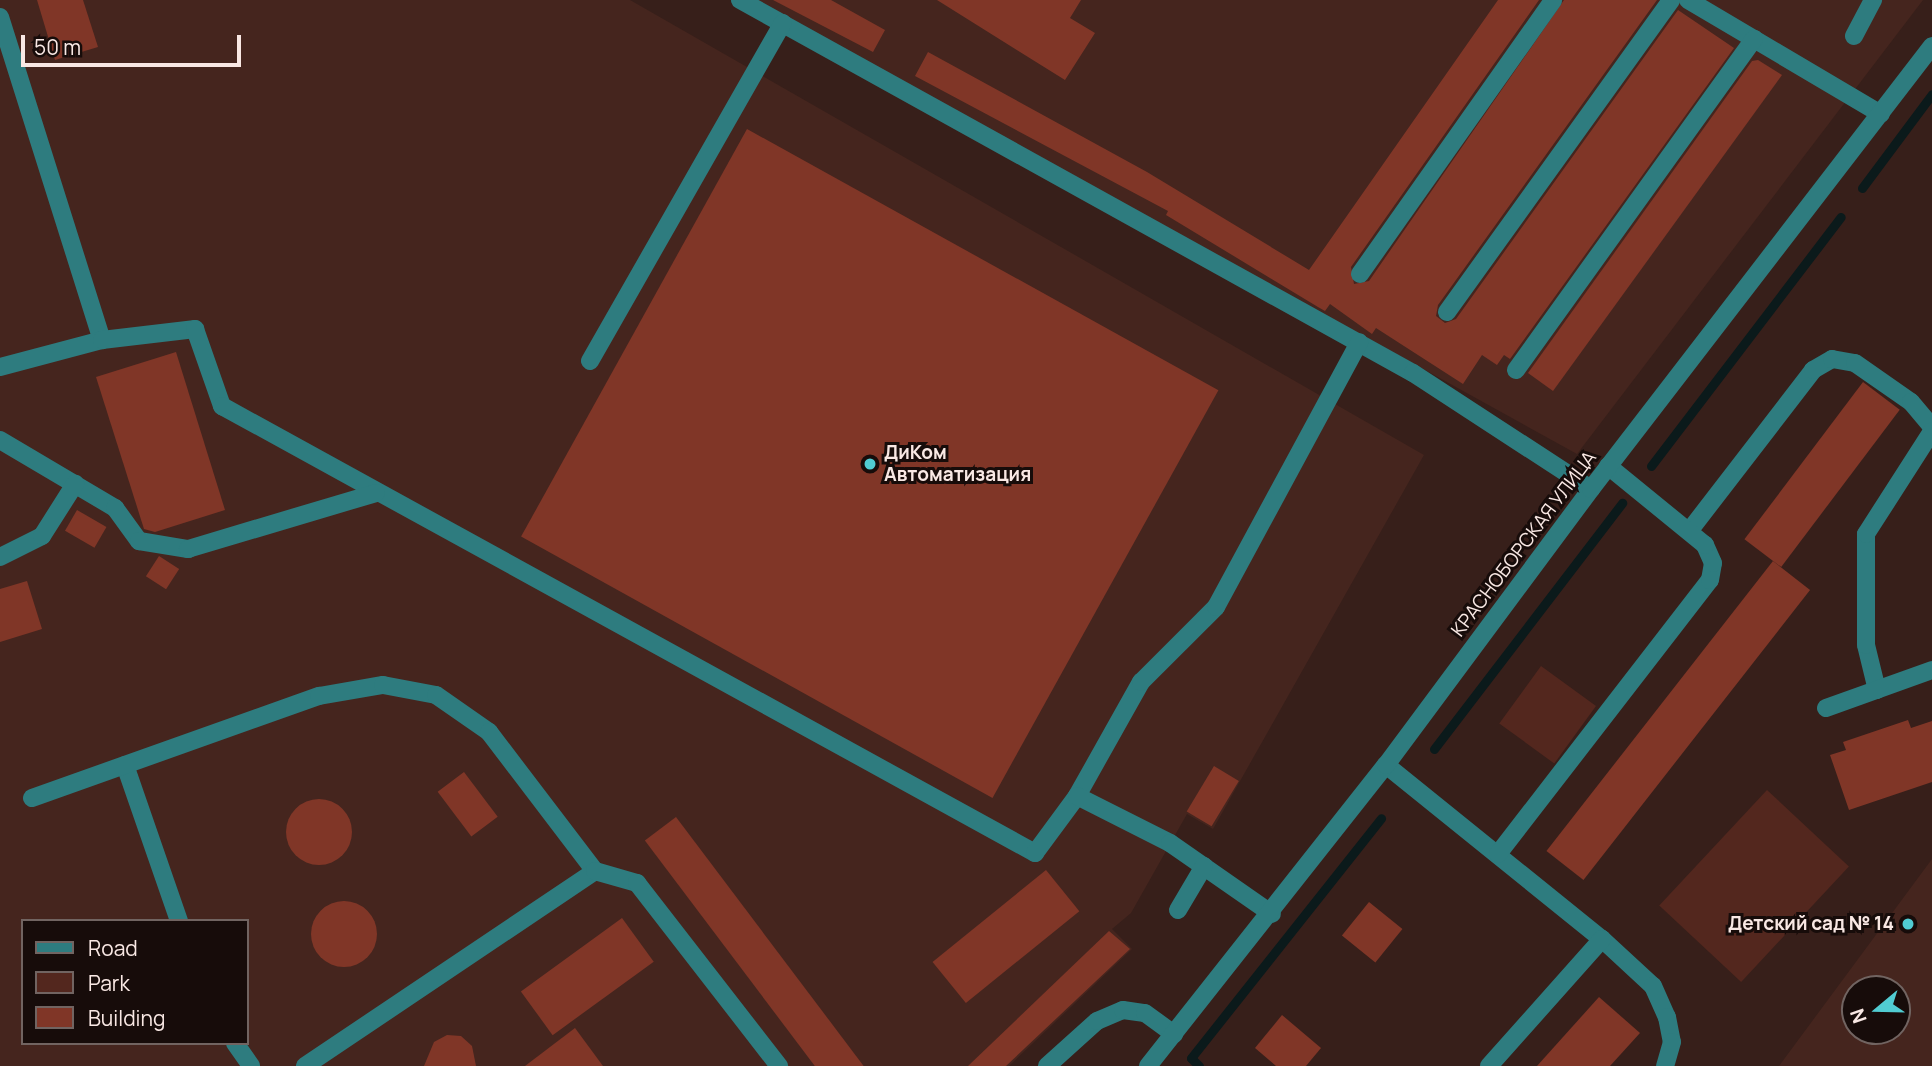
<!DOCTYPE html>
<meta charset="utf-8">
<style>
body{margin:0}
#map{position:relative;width:1932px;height:1066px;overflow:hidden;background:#371f1a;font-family:Manrope,sans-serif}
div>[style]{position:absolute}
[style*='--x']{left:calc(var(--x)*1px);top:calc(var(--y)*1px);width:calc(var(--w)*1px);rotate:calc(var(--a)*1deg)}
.built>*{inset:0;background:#45251e}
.green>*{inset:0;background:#53271e;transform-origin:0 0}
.stream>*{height:9px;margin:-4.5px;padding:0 4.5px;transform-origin:4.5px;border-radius:4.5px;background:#0b1a1b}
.building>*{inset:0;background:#803627;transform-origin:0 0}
.round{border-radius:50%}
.minor>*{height:18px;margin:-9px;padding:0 9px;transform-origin:9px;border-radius:9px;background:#2e7c7f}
.dots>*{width:19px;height:19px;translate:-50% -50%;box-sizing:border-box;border:4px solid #170c0a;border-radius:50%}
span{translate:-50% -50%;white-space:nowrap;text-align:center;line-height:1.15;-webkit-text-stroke:6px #170c0a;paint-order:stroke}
.poi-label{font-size:19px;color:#f9e8e4;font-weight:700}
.left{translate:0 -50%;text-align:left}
.right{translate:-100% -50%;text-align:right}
.street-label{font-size:19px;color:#f9e8e4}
.legend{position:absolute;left:21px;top:919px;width:228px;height:126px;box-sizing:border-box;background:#170c0a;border:2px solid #716461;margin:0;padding:9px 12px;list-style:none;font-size:21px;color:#f9e8e4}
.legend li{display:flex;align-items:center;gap:14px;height:35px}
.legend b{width:35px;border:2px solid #716461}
.north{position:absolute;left:1841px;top:975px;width:70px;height:70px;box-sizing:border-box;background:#170c0a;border:2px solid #716461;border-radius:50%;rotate:251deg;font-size:19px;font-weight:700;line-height:28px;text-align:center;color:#f9e8e4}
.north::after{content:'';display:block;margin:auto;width:24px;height:32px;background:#51ccd2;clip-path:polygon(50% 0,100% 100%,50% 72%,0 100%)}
.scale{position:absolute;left:21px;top:35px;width:220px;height:32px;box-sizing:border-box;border:4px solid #f9e8e4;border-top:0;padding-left:9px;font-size:21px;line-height:24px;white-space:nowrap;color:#f9e8e4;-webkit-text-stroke:5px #170c0a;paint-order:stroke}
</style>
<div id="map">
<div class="built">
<div style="clip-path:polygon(evenodd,0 0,630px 0,1424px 455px,1213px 829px,1187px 814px,1131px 913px,1112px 929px,1132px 949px,1009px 1066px,0 1066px,0 0,23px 921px,247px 921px,247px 1043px,23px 1043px,23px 921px)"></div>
<div style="clip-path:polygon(756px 0,1923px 0,1577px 454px)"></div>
<div style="clip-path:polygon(evenodd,1932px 859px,1932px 1066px,1779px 1066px,1932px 859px,1897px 989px,1897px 1031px,1855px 1031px,1855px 989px,1897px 989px)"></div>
</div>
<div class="green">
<div style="left:1541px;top:666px;width:68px;height:71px;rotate:36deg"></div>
<div style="left:1767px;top:790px;width:112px;height:158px;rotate:43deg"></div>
</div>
<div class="stream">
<div style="--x:1862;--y:188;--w:117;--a:-53.3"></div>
<div style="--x:1651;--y:466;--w:313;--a:-52.7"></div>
<div style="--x:1434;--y:749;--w:310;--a:-52.6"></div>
<div style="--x:1199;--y:1066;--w:11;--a:-135"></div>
<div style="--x:1191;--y:1058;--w:306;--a:-51.6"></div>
</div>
<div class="building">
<div style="clip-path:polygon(37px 0,83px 0,98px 47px,55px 60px)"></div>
<div style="clip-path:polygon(773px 0,831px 0,885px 30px,873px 52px)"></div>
<div style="clip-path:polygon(937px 0,1081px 0,1070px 18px,1095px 33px,1065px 80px)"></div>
<div style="clip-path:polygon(1498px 0,1539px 0,1351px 267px,1354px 284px,1369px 281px,1564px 0,1657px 0,1438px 305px,1436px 316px,1445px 323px,1456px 319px,1678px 10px,1734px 48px,1510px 359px,1504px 355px,1497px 365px,1482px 355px,1463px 384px,1376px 328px,1372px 334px,1330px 304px,1325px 311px,1318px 307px,1166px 215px,1168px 211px,915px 76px,928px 52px,1147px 172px,1309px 270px)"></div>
<div style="clip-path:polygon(1758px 60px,1782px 75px,1553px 391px,1528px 373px,1752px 61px)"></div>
<div style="left:747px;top:129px;width:539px;height:466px;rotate:29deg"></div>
<div style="clip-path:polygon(176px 352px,225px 510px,155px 532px,144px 529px,96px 377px)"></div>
<div style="left:1863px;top:382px;width:46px;height:197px;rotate:37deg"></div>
<div style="left:77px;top:510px;width:34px;height:24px;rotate:30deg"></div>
<div style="left:159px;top:556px;width:24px;height:24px;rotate:33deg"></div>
<div style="left:1773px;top:561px;width:47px;height:368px;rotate:38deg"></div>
<div style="clip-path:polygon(27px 581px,42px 629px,0 642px,0 589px)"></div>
<div style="clip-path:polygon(1908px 720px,1911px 728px,1932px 721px,1932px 782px,1849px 810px,1830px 755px,1846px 750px,1843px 742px)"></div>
<div style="left:1214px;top:766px;width:29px;height:53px;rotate:31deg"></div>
<div style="left:464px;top:772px;width:56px;height:33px;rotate:53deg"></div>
<div class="round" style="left:286px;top:799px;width:66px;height:66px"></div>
<div style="left:676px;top:817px;width:313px;height:39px;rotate:53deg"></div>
<div style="left:1046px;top:870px;width:53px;height:146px;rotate:51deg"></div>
<div class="round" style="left:311px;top:901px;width:66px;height:66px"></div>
<div style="left:1369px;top:902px;width:43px;height:43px;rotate:39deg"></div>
<div style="left:622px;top:918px;width:54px;height:125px;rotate:54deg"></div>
<div style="clip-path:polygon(1109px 931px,1130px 949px,1006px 1066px,968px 1066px)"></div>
<div style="clip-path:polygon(1599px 997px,1640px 1033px,1610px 1066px,1537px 1066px)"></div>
<div style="clip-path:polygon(1282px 1015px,1321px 1048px,1306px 1066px,1276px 1066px,1255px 1048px)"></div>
<div style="clip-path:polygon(575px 1028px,603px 1066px,525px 1066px)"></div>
<div style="clip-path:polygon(447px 1035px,461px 1036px,472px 1046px,476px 1066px,424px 1066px,434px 1042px)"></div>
</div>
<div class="minor">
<div style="--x:740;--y:0;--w:769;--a:29"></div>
<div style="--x:1413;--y:373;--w:212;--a:33.1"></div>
<div style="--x:1688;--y:0;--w:224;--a:30.6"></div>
<div style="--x:0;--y:17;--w:339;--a:72.5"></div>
<div style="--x:1854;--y:36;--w:41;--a:-62.2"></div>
<div style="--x:1360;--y:274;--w:335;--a:-54.8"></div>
<div style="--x:1447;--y:312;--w:384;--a:-54.3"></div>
<div style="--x:590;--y:361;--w:389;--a:-60.3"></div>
<div style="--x:0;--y:367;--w:106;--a:-14.8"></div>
<div style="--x:102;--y:340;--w:94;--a:-6.7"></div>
<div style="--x:195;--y:329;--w:82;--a:70.7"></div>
<div style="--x:222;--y:406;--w:928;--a:28.8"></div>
<div style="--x:1035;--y:853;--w:71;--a:-53.6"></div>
<div style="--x:1077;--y:796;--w:131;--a:-60.7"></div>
<div style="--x:1141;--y:682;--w:106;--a:-45"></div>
<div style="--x:1216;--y:607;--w:301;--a:-61.6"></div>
<div style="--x:1516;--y:370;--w:408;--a:-54.3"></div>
<div style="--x:0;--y:440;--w:134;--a:30.6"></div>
<div style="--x:115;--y:508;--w:41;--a:54"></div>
<div style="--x:139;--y:541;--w:50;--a:9.3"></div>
<div style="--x:188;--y:549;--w:196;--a:-16.6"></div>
<div style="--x:1690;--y:530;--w:202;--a:-52.4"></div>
<div style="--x:1813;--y:370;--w:22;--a:-30"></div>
<div style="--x:1832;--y:359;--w:23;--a:10"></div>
<div style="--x:1855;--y:363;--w:68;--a:34.9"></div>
<div style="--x:1911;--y:402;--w:33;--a:50"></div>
<div style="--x:0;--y:557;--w:47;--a:-26.6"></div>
<div style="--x:42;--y:536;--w:62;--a:-57.6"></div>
<div style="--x:1877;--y:690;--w:46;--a:-103.7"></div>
<div style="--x:1866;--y:645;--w:111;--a:-90"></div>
<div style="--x:1866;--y:534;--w:122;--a:-57.3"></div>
<div style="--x:1826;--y:708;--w:113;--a:-19.7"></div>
<div style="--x:125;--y:765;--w:165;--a:70.9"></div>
<div style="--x:1386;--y:765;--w:277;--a:38.9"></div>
<div style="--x:1602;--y:939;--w:69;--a:42.7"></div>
<div style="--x:1653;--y:986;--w:34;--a:66"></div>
<div style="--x:1667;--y:1017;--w:25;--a:79"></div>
<div style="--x:1672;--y:1042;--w:25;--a:106"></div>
<div style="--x:1077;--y:796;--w:104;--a:26.8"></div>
<div style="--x:1170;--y:843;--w:124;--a:34.8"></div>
<div style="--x:32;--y:798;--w:305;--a:-19.6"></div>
<div style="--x:319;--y:696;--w:65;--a:-9.8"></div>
<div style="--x:383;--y:685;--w:54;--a:10.7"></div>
<div style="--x:436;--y:695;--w:65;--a:34.9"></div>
<div style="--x:489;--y:732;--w:175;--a:52.7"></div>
<div style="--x:1498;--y:854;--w:346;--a:-52.3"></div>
<div style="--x:1710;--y:580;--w:17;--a:-80"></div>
<div style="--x:1713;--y:563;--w:20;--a:-114"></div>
<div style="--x:1705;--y:545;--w:125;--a:-140.8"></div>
<div style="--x:1178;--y:910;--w:51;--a:-59.4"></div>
<div style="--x:235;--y:1043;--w:28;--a:55"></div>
<div style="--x:305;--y:1066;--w:349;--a:-33.9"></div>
<div style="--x:595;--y:871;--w:44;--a:15.9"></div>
<div style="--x:637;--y:883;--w:232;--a:52.2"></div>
<div style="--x:1047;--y:1066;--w:67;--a:-42"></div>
<div style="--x:1097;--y:1021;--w:28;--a:-23"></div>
<div style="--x:1123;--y:1010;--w:22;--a:8"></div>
<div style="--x:1145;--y:1013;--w:36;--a:36"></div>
<div style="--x:1148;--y:1066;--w:384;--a:-51.7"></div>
<div style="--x:1386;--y:765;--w:344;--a:-53.4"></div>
<div style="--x:1591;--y:489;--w:559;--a:-52.41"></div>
<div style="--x:1489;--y:1066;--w:170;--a:-48.3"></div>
</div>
<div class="dots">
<div style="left:870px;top:464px;background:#51ccd2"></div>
<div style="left:1908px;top:924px;background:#51ccd2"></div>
</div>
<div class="poi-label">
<span class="left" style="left:884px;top:464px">ДиКом<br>Автоматизация</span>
<span class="right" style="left:1894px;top:924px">Детский сад № 14</span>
</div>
<div class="street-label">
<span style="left:1524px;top:544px;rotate:-53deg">КРАСНОБОРСКАЯ УЛИЦА</span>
</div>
<ul class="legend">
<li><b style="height:9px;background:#2e7c7f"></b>Road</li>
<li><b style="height:19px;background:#53271e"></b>Park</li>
<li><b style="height:19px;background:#803627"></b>Building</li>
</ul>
<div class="north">N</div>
<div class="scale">50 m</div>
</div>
